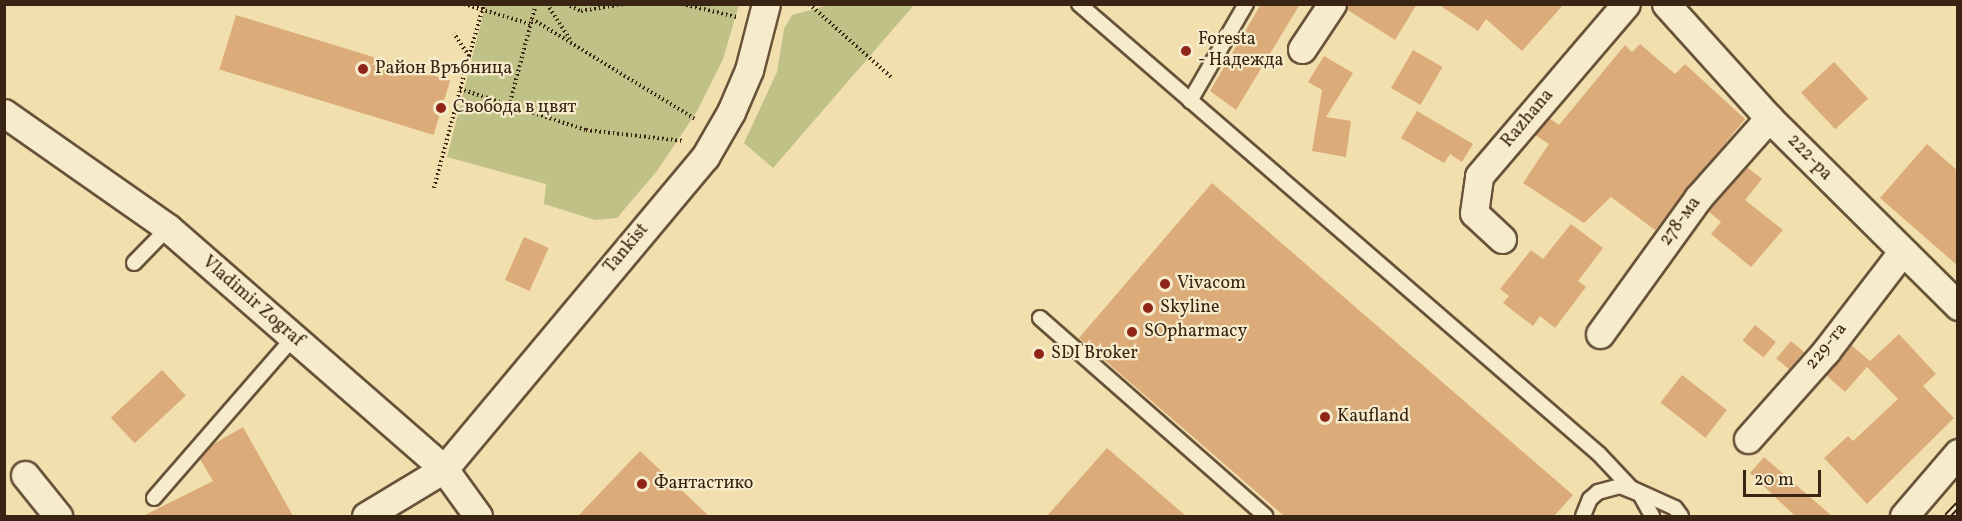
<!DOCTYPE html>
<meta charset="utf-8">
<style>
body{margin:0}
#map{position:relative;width:1962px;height:521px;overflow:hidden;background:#f1e0ae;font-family:Vollkorn,serif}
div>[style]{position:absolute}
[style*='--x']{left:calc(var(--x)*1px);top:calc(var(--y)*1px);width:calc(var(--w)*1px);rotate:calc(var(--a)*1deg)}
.green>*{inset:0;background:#c0c186}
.building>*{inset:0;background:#dcab7a;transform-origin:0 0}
.path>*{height:4px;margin-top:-2px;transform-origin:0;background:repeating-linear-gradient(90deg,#3a2413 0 1.5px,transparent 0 4.5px)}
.roads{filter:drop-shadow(2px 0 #68533a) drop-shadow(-2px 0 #68533a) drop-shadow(0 2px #68533a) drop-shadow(0 -2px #68533a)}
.service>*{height:14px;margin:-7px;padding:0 7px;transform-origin:7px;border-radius:7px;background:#f6ebca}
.minor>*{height:27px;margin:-13.5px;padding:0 13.5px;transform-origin:13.5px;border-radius:13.5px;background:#f6ebca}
.rail>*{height:7px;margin-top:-3.5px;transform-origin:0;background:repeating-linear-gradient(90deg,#f6ebca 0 14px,#3a2413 0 28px);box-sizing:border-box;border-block:2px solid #3a2413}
.dots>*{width:16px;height:16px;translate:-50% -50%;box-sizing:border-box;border:3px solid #f6ebca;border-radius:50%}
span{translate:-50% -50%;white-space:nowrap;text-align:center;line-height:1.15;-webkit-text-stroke:4.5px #f6ebca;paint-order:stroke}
.poi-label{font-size:18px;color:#3a2413}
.left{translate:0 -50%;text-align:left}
.street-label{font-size:18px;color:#3a2413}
.frame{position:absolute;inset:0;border:6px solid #3a2413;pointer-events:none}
.scale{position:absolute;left:1743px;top:470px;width:78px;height:27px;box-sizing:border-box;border:3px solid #3a2413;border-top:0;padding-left:8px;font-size:18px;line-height:21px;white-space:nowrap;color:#3a2413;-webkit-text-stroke:4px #f6ebca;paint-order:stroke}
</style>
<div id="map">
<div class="green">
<div style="clip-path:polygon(477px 5px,739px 5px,723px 59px,696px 113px,657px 171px,617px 218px,595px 220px,544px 204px,546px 184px,447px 157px,485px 7px)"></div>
<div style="clip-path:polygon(829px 5px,914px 5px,773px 168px,744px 143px,777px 72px,784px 29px,792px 15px)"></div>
</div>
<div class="building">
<div style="clip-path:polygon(1261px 4px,1300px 4px,1236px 110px,1210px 91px)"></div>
<div style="clip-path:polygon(1348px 4px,1417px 4px,1395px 40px,1346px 9px)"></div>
<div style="clip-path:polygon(1438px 4px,1564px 4px,1522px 51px,1486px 19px,1478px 31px)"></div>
<div style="left:236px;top:15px;width:224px;height:57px;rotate:17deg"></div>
<div style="clip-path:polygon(1640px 44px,1675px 74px,1685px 64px,1745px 119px,1655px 230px,1611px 197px,1584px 223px,1523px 183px,1549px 144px,1535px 135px,1549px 118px,1559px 125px,1625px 45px,1632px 52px)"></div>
<div style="left:1413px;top:50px;width:34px;height:44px;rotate:30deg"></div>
<div style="clip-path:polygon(1324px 56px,1353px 73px,1326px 117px,1351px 121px,1346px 157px,1312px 151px,1322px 90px,1308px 82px)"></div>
<div style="left:1834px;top:62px;width:50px;height:45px;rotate:47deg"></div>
<div style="clip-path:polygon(1417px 111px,1473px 144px,1462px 162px,1450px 154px,1444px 163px,1401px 138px)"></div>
<div style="clip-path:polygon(1927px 144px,1958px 171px,1958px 266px,1880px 198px)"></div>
<div style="clip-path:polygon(1747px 167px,1762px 179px,1745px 200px,1783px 230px,1751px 267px,1711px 234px,1721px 222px,1708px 211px)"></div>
<div style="clip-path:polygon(1212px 183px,1573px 495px,1554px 516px,1284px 516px,1079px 338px)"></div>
<div style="clip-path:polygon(1571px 224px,1603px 248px,1578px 281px,1586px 287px,1555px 328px,1540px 316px,1533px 326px,1503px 303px,1509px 296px,1500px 289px,1531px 250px,1543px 259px)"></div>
<div style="left:524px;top:237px;width:27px;height:47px;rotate:24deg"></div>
<div style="left:1755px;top:325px;width:27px;height:20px;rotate:39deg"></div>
<div style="clip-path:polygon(1899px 334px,1936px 374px,1923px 386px,1954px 418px,1867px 504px,1824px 458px,1848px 436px,1853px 441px,1898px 399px,1867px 367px,1845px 392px,1826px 375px,1851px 345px,1870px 361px)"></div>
<div style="left:1791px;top:341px;width:17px;height:23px;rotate:40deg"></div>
<div style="left:162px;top:370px;width:35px;height:70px;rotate:47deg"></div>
<div style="left:1682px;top:375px;width:57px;height:35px;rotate:38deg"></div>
<div style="clip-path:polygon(243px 427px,293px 516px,143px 516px,213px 481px,200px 459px,212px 445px)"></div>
<div style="clip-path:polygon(1107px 448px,1186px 516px,1047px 516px)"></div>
<div style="clip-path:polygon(640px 451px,709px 516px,578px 516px)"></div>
<div style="clip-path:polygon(1764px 457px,1832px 516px,1795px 516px,1750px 473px)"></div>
</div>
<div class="path">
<div style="--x:464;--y:4;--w:69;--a:16.9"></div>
<div style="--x:547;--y:4;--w:44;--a:57"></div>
<div style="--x:566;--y:4;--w:17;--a:25"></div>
<div style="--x:581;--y:11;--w:43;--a:-9.5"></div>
<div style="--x:682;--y:4;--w:57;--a:13.3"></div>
<div style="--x:809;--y:4;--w:111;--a:41.7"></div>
<div style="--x:532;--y:19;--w:193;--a:31.5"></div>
<div style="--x:469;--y:56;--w:54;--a:-73.9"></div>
<div style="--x:460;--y:89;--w:133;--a:18"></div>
<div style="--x:586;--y:130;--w:98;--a:6.5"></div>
<div style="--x:509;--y:106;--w:106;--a:-75.2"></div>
<div style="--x:434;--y:188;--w:137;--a:-75.1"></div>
<div style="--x:469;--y:56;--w:27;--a:-124"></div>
</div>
<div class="roads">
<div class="service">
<div style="--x:1079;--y:4;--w:688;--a:40.87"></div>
<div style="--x:1599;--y:454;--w:47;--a:46.7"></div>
<div style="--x:1631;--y:488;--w:48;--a:24.4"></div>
<div style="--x:1675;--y:508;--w:10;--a:53"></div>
<div style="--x:1190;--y:101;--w:112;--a:-60"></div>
<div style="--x:134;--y:263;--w:49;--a:-45.8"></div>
<div style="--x:1040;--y:318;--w:300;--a:41.3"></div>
<div style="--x:154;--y:498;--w:212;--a:-49"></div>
<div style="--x:1583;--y:516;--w:18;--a:-68"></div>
<div style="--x:1590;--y:499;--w:11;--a:-41"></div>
<div style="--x:1598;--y:492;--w:23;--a:-15"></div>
<div style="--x:1620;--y:486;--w:22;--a:22"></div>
<div style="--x:1640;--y:494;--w:25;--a:61"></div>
</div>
<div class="minor">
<div style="--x:1666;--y:4;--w:154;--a:47.9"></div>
<div style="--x:1769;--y:118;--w:267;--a:44.8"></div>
<div style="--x:1302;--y:49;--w:54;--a:-56.3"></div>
<div style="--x:4;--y:113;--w:200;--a:35"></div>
<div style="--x:168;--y:228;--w:366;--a:41.1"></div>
<div style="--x:444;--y:469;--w:58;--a:54.1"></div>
<div style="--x:1502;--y:239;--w:38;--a:-137"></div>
<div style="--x:1474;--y:213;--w:37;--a:-82"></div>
<div style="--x:1479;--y:176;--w:226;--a:-49.5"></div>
<div style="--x:1600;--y:334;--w:168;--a:-54.2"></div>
<div style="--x:1698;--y:198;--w:107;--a:-48.4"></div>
<div style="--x:1748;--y:439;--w:118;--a:-48.4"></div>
<div style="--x:1826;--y:351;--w:125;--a:-52.5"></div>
<div style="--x:25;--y:475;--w:53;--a:51.2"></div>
<div style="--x:366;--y:516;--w:91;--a:-31.1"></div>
<div style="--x:444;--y:469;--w:407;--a:-50.1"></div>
<div style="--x:705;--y:157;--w:52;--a:-60"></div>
<div style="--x:731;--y:112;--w:46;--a:-66.8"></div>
<div style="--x:749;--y:70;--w:68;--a:-75.6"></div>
<div style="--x:1904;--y:516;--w:83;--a:-49.4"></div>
</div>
</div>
<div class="rail">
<div style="--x:1947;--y:516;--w:16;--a:-47"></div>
</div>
<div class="dots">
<div style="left:1186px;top:51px;background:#8f2418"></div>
<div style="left:363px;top:69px;background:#8f2418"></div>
<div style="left:441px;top:108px;background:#8f2418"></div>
<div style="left:1165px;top:284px;background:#8f2418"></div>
<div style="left:1148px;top:308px;background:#8f2418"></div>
<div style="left:1132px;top:332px;background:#8f2418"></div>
<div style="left:1039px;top:354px;background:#8f2418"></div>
<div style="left:1325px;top:417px;background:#8f2418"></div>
<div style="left:642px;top:484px;background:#8f2418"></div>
</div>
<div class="poi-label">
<span class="left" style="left:1198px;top:51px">Foresta<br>- Надежда</span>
<span class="left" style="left:375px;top:69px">Район Връбница</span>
<span class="left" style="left:453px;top:108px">Свобода в цвят</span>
<span class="left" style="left:1177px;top:284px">Vivacom</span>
<span class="left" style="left:1160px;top:308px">Skyline</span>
<span class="left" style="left:1144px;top:332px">SOpharmacy</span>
<span class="left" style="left:1051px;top:354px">SDI Broker</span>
<span class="left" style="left:1337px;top:417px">Kaufland</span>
<span class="left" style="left:654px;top:484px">Фантастико</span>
</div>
<div class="street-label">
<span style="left:1528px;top:119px;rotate:-50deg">Razhana</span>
<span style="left:1809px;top:158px;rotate:46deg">222-ра</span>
<span style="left:1681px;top:222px;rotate:-54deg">278-ма</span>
<span style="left:627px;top:249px;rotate:-50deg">Tankist</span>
<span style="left:252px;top:302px;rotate:41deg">Vladimir Zograf</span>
<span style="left:1827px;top:347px;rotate:-51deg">229-та</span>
</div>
<div class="frame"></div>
<div class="scale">20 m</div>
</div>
